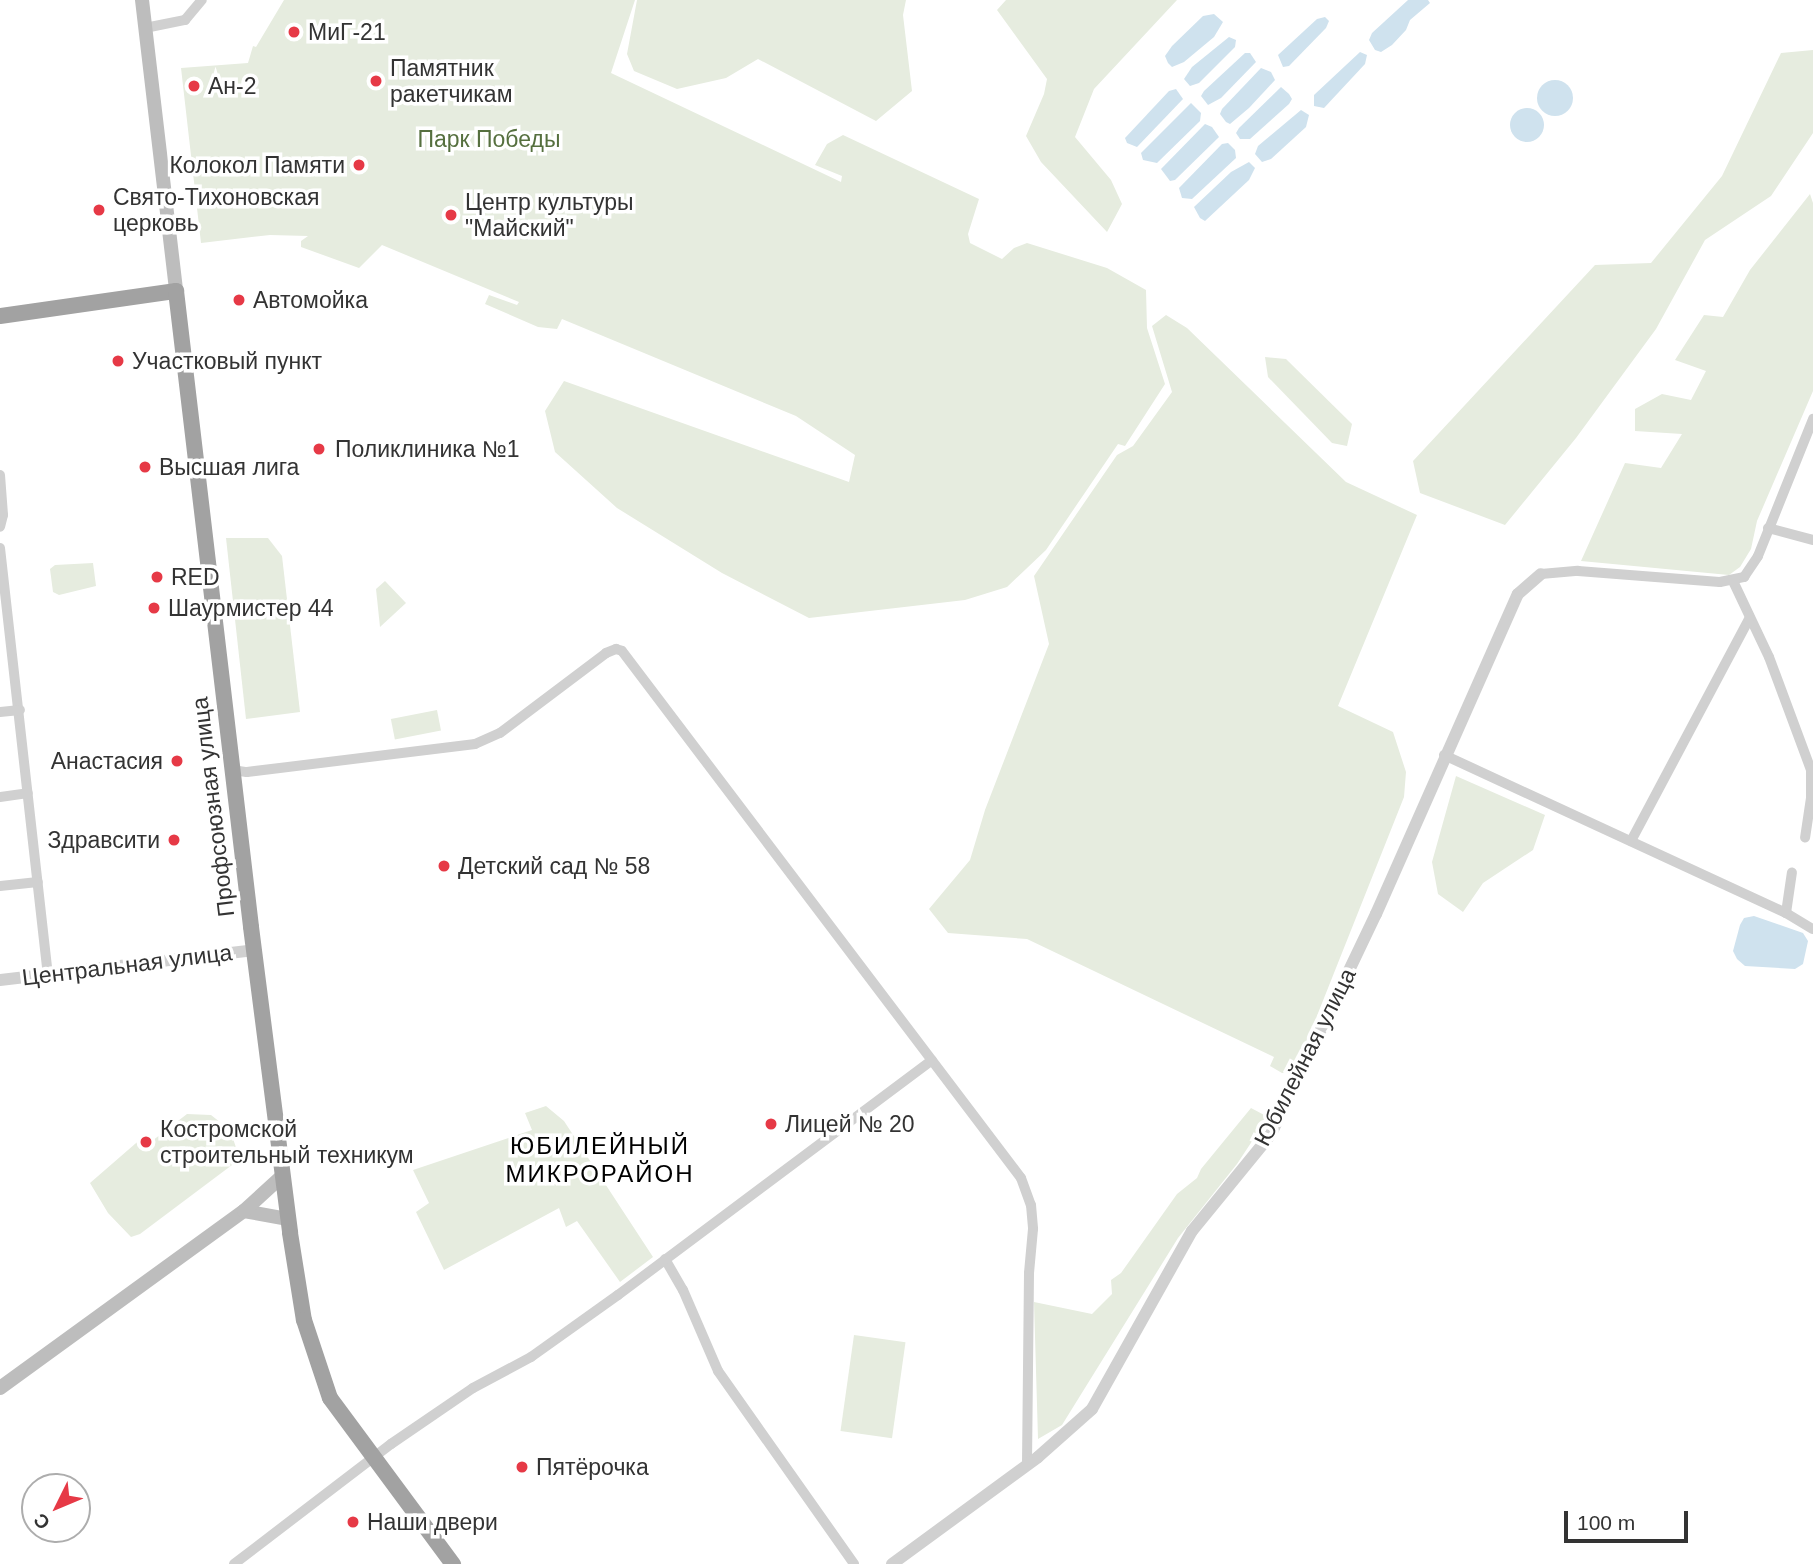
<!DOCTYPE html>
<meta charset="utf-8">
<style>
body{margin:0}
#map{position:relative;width:1813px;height:1564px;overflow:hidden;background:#fff;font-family:Arial,sans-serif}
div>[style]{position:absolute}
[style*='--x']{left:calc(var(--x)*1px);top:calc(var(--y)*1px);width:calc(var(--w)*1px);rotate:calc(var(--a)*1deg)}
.green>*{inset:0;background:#e6ecdf;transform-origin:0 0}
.water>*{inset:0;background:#cfe2ee}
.round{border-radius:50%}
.minor>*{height:10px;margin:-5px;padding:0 5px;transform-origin:5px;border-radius:5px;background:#d0d0d0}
.tertiary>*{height:12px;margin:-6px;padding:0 6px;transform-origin:6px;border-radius:6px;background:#d0d0d0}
.secondary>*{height:14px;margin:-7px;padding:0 7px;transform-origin:7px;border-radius:7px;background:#bdbdbd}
.trunk>*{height:16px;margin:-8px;padding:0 8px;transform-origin:8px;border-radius:8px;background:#a2a2a2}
.dots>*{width:19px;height:19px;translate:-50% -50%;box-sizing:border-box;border:4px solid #fff;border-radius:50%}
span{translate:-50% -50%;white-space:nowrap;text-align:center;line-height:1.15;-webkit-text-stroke:7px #fff;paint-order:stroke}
.poi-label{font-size:23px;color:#333}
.left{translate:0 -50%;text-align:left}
.right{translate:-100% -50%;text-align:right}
.park-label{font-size:23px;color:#56703f}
.street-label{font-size:23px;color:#333}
.neighbourhood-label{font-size:24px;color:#000;letter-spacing:2px}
.north{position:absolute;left:21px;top:1473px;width:70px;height:70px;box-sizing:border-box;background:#fff;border:2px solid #adadad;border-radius:50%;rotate:227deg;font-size:19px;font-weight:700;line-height:28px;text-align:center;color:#333}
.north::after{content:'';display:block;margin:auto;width:24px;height:32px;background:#e63946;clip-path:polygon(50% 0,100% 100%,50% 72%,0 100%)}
.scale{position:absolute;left:1564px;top:1511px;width:124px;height:32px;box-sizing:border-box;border:4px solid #333;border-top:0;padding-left:9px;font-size:21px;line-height:24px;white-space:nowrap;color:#333;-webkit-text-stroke:5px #fff;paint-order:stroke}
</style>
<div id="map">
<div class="green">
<div style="clip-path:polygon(284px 0,635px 0,611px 73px,841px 182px,842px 176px,815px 165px,827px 144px,843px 135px,979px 199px,968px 234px,970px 243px,1002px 259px,1014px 248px,1027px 243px,1107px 268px,1146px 290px,1147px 328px,1165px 384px,1125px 446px,1118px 444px,1046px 550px,1007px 587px,965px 600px,809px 618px,722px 573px,617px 508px,555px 452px,545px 411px,564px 381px,849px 482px,855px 455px,796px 416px,562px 319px,557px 329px,538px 327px,485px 304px,489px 295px,517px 305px,519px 302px,382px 245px,359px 268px,301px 247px,301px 241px,308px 236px,270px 235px,201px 243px,181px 68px,248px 63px,253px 46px,256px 47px)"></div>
<div style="clip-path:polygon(637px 0,906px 0,903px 15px,912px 91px,876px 121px,758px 59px,726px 78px,677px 89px,634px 71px,627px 54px)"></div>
<div style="clip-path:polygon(1006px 0,1177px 0,1094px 89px,1075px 137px,1111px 180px,1122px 204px,1107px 232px,1041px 162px,1026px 136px,1044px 94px,1047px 79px,997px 10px)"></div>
<div style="clip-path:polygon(1813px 50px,1813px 133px,1771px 196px,1705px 240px,1656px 329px,1576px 438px,1505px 525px,1420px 493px,1413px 461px,1595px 265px,1651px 263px,1722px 176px,1781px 53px)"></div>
<div style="clip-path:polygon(1810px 194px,1813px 203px,1813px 391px,1757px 521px,1751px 549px,1740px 567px,1729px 575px,1581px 561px,1625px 463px,1661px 468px,1682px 434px,1635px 431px,1635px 409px,1662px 394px,1691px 400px,1706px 371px,1675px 360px,1704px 315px,1723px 317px,1750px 270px)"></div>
<div style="clip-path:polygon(1166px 315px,1187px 328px,1346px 482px,1417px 515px,1338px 706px,1393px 732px,1406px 772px,1404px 797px,1299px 1061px,1290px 1073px,1282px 1073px,1270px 1066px,1274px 1057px,1027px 939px,948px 933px,929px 909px,970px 860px,985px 810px,1049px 644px,1034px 576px,1117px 455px,1133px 446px,1172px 392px,1152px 326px)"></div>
<div style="clip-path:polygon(1265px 357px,1286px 359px,1352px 424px,1347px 446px,1332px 443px,1268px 377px)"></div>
<div style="clip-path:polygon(226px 538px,268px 538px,282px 556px,300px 712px,246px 719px)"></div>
<div style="clip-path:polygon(93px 563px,96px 586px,59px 595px,53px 592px,50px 569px,55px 565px)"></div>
<div style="clip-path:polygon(385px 581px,406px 603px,380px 627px,376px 589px)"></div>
<div style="left:437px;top:710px;width:21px;height:47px;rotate:79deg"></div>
<div style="clip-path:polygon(1456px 776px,1545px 815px,1533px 850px,1483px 883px,1463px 912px,1438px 894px,1432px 862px)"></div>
<div style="clip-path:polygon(546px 1106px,564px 1121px,653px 1257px,620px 1282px,577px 1221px,566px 1227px,559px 1208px,444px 1270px,416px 1212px,429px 1203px,413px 1170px,532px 1130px,525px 1113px)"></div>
<div style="clip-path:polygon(1251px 1108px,1268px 1117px,1237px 1164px,1178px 1238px,1062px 1425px,1038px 1439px,1034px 1302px,1092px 1314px,1112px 1294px,1111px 1280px,1121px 1273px,1177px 1194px,1197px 1178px,1201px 1169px)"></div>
<div style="clip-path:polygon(187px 1114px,211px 1115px,230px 1130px,240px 1159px,140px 1234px,131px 1237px,108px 1213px,90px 1183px,143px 1137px,152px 1141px)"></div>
<div style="left:854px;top:1335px;width:52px;height:97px;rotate:8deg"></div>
</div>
<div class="water">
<div style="clip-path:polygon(1408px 0,1428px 0,1430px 3px,1410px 20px,1406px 30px,1392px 45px,1381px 52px,1375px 50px,1369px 40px,1372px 33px)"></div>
<div style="clip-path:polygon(1214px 14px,1223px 22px,1214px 37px,1184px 62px,1172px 67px,1168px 63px,1165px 56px,1172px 46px,1203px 16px)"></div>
<div style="clip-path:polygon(1325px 17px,1329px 21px,1326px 28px,1289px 66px,1283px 67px,1278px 55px,1317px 19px)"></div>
<div style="clip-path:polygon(1229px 37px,1236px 40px,1235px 47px,1199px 83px,1190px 86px,1184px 79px,1192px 67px)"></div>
<div style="clip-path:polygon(1360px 52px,1367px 55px,1365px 64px,1324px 108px,1314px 106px,1314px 95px)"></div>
<div style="clip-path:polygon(1245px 53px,1250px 53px,1256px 62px,1221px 98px,1208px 105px,1201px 96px,1204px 91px)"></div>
<div style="clip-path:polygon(1261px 68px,1271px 72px,1275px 80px,1249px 108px,1230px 124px,1226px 122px,1220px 114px,1222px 109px)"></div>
<div class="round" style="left:1537px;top:80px;width:36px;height:36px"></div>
<div style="clip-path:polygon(1281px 87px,1289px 94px,1292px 99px,1289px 104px,1250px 139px,1240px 139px,1236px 133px,1239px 128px)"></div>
<div style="clip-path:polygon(1176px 89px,1183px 99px,1137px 147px,1127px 143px,1125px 138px,1169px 91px)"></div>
<div style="clip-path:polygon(1191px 103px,1201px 113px,1200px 121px,1157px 163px,1143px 160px,1141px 153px)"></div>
<div class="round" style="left:1510px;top:108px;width:34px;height:34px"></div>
<div style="clip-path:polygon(1301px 110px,1309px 115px,1306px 127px,1271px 159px,1262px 162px,1255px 154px,1258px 146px)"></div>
<div style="clip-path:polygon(1205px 124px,1212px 127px,1219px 137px,1175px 180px,1170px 181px,1161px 169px)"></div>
<div style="clip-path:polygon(1228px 143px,1235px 150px,1236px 158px,1192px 199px,1182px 198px,1179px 188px,1222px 144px)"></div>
<div style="clip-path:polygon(1249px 162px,1255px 168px,1249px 180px,1205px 221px,1200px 218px,1194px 207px,1231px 172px)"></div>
<div style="clip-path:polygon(1754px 916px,1803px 933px,1808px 941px,1803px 964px,1795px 969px,1745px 966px,1737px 959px,1733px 951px,1740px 925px,1744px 918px)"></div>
</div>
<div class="minor">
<div style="--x:145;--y:28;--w:41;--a:-11.3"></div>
<div style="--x:185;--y:20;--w:26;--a:-50"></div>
<div style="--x:0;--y:475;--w:40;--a:85.7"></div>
<div style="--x:3;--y:515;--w:12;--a:104"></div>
<div style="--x:1768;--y:528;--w:47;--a:14.9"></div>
<div style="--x:0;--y:548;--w:429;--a:83.6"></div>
<div style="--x:1541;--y:574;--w:37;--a:-5"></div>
<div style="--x:1578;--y:571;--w:142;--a:4.4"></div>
<div style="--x:1720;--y:582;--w:25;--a:-12"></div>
<div style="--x:1744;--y:577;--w:25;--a:-56"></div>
<div style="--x:1758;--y:556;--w:148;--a:-68.1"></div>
<div style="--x:1733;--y:581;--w:84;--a:64.7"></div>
<div style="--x:1769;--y:657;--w:121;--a:69.6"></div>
<div style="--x:1811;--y:770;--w:28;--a:90"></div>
<div style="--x:1811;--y:798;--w:40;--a:98.5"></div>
<div style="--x:0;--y:712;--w:20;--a:-6"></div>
<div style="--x:1444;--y:755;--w:377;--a:24.8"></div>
<div style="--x:1786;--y:913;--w:31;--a:31"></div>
<div style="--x:232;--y:770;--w:15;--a:8"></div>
<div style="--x:247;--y:772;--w:230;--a:-7"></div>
<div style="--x:475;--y:744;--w:27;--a:-24"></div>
<div style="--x:500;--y:733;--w:133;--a:-37"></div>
<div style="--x:606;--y:653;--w:11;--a:-22"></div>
<div style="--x:616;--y:649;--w:6;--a:18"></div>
<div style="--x:622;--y:651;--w:661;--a:52.87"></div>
<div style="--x:1021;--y:1178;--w:29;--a:70"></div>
<div style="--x:1031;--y:1205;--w:24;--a:85"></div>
<div style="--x:1033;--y:1229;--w:44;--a:95.2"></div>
<div style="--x:1029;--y:1273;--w:192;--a:90.6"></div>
<div style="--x:0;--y:797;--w:28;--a:-8"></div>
<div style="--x:1631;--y:841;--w:251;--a:-62"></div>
<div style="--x:0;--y:886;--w:38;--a:-6"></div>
<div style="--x:1786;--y:913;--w:41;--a:-81.7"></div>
<div style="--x:665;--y:1259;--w:36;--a:60"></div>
<div style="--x:683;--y:1290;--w:88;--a:66.6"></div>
<div style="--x:718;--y:1371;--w:236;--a:54.8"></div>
<div style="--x:234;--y:1564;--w:198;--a:-37.4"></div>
<div style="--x:391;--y:1444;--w:99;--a:-34.3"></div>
<div style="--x:473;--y:1388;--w:66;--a:-28.1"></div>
<div style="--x:531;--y:1357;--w:107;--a:-35.5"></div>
<div style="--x:618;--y:1295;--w:392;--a:-36.8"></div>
</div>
<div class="tertiary">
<div style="--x:0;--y:980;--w:256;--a:-6.7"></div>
<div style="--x:892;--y:1564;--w:181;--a:-36.2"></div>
<div style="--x:1038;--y:1457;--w:72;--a:-41.6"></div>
<div style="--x:1092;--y:1409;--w:204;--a:-60.7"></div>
<div style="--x:1192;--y:1231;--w:125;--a:-50.8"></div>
<div style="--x:1271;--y:1134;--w:244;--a:-64.5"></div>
<div style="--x:1376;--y:914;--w:350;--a:-66.1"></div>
<div style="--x:1518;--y:594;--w:30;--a:-41"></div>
</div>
<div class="secondary">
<div style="--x:142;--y:0;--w:293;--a:83.3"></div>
<div style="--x:244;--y:1211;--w:45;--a:10.3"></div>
<div style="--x:0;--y:1388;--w:301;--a:-36"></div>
<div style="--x:244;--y:1211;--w:52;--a:-42.6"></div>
</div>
<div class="trunk">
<div style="--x:0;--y:316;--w:178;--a:-8.1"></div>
<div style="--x:176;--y:291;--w:640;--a:83.27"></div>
<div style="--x:251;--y:927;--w:308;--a:82.7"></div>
<div style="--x:290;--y:1233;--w:88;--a:80.9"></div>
<div style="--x:304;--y:1320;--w:82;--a:71.6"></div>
<div style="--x:330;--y:1398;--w:207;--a:53.5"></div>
</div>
<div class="dots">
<div style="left:294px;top:32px;background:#e63946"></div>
<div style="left:376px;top:81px;background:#e63946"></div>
<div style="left:194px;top:86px;background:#e63946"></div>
<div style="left:359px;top:165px;background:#e63946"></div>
<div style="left:99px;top:210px;background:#e63946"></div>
<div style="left:451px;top:215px;background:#e63946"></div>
<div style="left:239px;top:300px;background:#e63946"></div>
<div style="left:118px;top:361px;background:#e63946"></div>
<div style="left:319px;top:449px;background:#e63946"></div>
<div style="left:145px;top:467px;background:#e63946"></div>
<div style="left:157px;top:577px;background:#e63946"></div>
<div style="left:154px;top:608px;background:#e63946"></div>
<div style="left:177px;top:761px;background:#e63946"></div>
<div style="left:174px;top:840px;background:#e63946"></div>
<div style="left:444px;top:866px;background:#e63946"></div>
<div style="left:771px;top:1124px;background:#e63946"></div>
<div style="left:146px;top:1142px;background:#e63946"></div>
<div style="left:522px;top:1467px;background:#e63946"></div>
<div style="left:353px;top:1522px;background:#e63946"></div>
</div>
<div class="poi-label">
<span class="left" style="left:308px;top:32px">МиГ-21</span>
<span class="left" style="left:390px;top:81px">Памятник<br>ракетчикам</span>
<span class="left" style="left:208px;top:86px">Ан-2</span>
<span class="right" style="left:345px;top:165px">Колокол Памяти</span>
<span class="left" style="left:113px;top:210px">Свято-Тихоновская<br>церковь</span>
<span class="left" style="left:465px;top:215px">Центр культуры<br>"Майский"</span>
<span class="left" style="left:253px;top:300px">Автомойка</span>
<span class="left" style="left:132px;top:361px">Участковый пункт</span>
<span class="left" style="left:335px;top:449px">Поликлиника №1</span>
<span class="left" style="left:159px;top:467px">Высшая лига</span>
<span class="left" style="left:171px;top:577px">RED</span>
<span class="left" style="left:168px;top:608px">Шаурмистер 44</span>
<span class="right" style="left:163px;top:761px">Анастасия</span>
<span class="right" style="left:160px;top:840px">Здравсити</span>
<span class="left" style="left:458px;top:866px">Детский сад № 58</span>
<span class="left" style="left:785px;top:1124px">Лицей № 20</span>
<span class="left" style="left:160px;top:1142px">Костромской<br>строительный техникум</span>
<span class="left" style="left:536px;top:1467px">Пятёрочка</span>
<span class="left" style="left:367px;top:1522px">Наши двери</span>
</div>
<div class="park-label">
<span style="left:489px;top:139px">Парк Победы</span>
</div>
<div class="street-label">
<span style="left:213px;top:807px;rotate:-97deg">Профсоюзная улица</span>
<span style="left:127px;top:965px;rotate:-7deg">Центральная улица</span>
<span style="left:1305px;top:1057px;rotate:-63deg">Юбилейная улица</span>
</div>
<div class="neighbourhood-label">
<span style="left:600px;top:1160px">ЮБИЛЕЙНЫЙ<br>МИКРОРАЙОН</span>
</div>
<div class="north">С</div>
<div class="scale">100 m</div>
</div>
